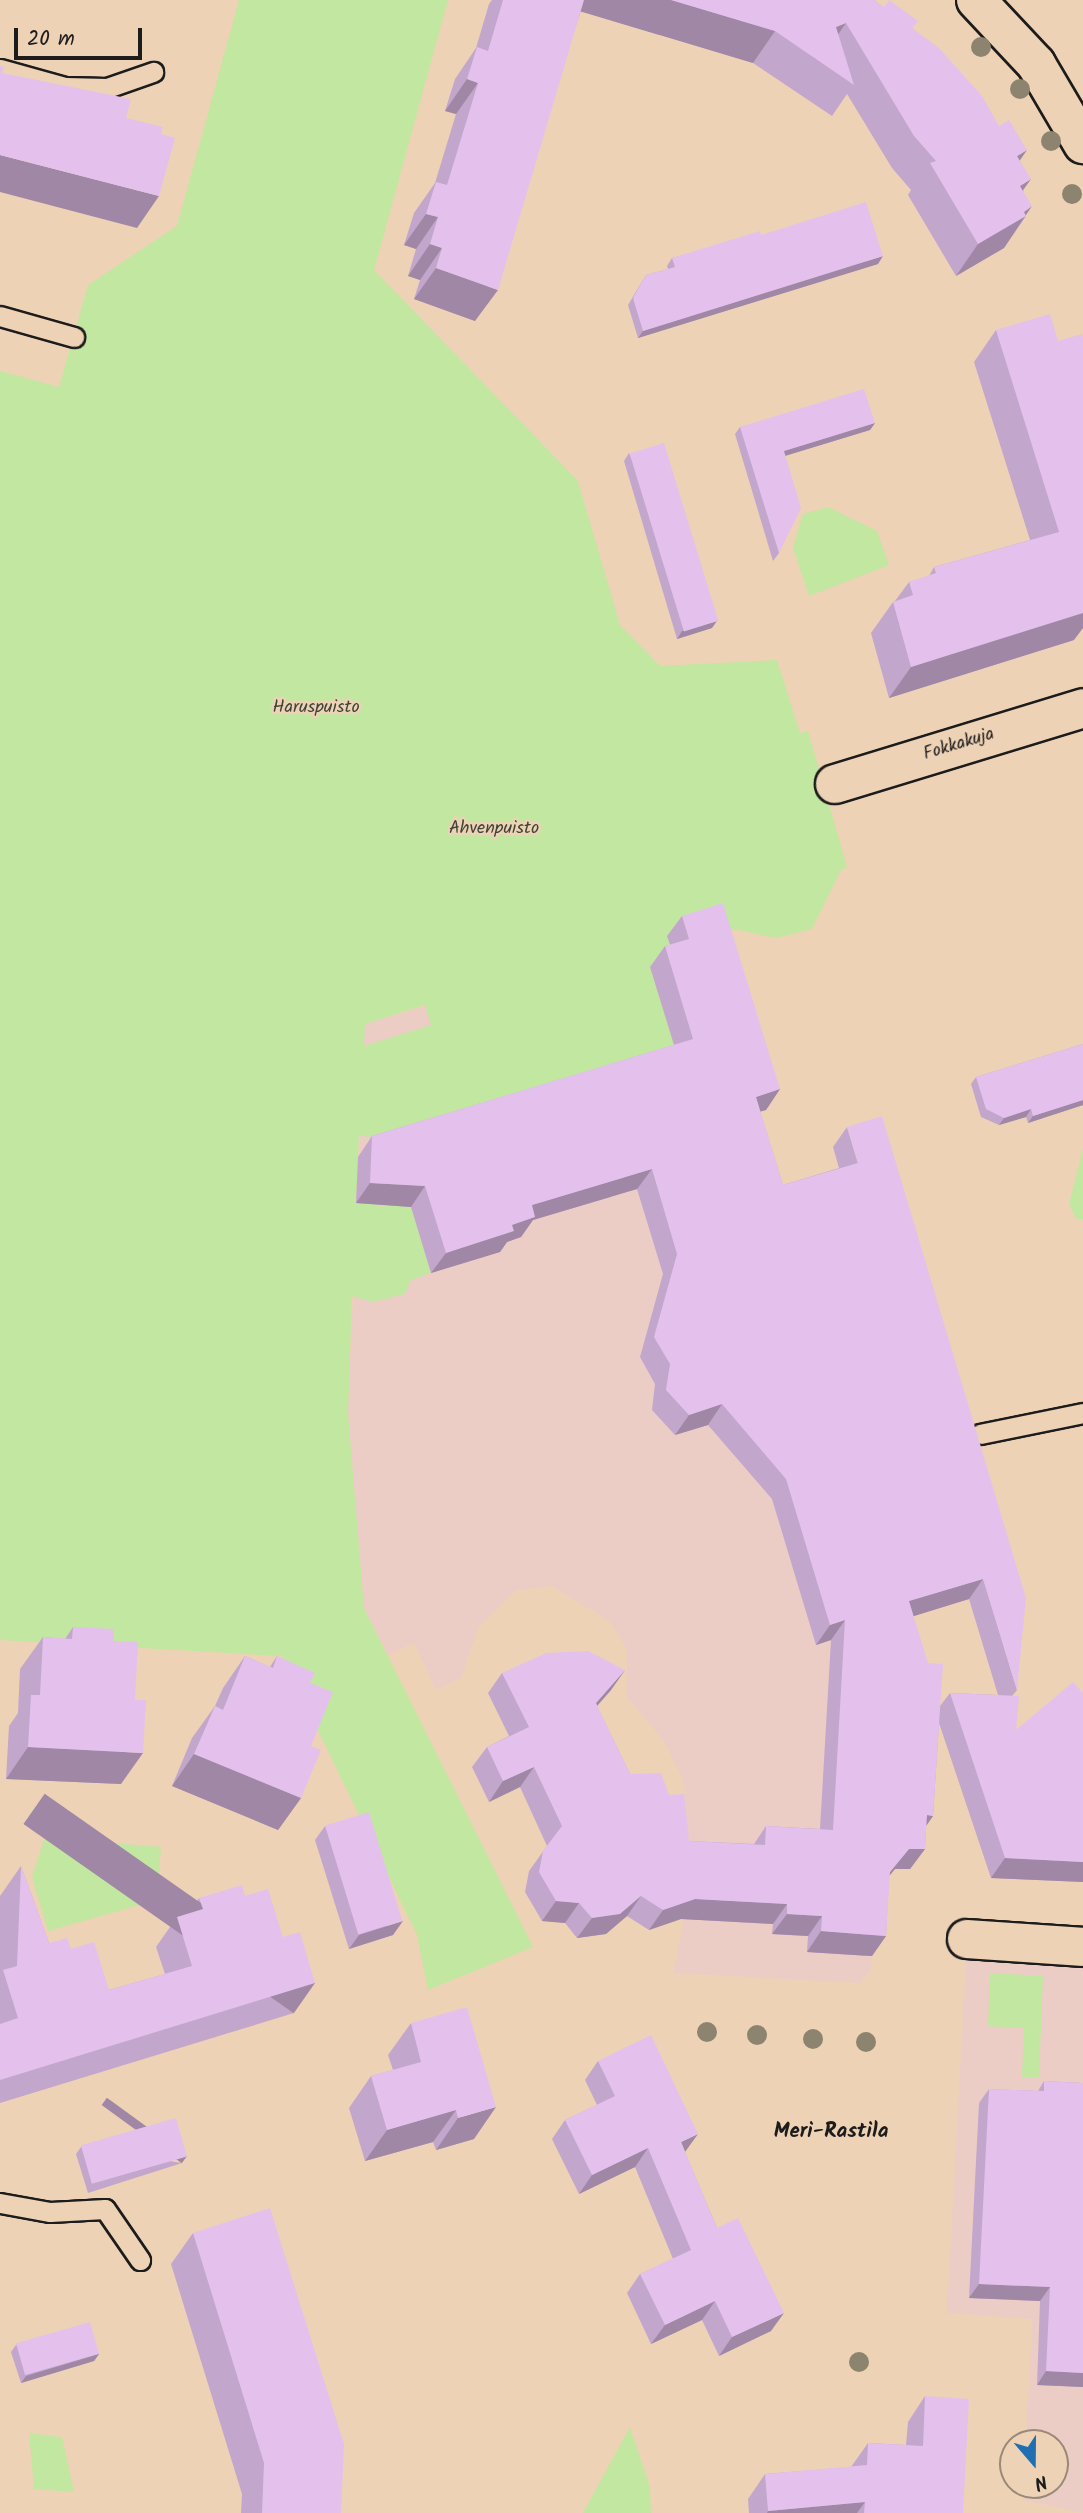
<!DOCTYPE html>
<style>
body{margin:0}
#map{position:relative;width:1083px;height:2513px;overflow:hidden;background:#eed2b5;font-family:Kalam,sans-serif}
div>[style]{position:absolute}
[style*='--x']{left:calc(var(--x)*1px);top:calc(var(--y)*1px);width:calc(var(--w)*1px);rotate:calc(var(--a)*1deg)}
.built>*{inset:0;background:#ebcdc6}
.green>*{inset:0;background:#c1e7a1}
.roads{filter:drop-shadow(2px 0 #1c1c1c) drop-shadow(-2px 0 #1c1c1c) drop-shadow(0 2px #1c1c1c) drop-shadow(0 -2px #1c1c1c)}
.lane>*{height:19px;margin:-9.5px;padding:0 9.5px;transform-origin:9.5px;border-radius:9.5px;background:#eed2b5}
.street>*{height:38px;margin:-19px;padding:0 19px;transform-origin:19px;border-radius:19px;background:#eed2b5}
.secondary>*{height:38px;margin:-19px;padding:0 19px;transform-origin:19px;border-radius:19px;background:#eed2b5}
.trees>*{width:20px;height:20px;margin:-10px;border-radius:50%;background:#8d8470}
.wall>*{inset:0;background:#c3a6cb}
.shaded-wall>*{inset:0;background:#9f87a5;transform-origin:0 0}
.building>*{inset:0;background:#e3c1ec;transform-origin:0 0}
span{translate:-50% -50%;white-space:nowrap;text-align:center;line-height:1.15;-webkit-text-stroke:5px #eed2b5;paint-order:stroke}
.park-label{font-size:18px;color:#3d4537}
.street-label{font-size:18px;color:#1c1c1c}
.quarter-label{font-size:21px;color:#1c1c1c;font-weight:700}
.north{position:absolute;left:999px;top:2429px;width:70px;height:70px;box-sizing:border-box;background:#eed2b5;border:2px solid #9a8978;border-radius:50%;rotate:160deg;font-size:19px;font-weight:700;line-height:28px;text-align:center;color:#1c1c1c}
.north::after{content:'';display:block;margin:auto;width:24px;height:32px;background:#1f6fb2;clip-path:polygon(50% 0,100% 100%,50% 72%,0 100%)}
.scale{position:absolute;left:14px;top:28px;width:128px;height:32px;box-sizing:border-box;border:4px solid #1c1c1c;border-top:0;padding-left:9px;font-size:21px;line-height:24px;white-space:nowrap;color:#1c1c1c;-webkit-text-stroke:5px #eed2b5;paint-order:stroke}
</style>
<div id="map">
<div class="built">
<div style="clip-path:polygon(667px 936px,742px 1117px,880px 1626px,913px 1836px,910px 1869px,895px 1869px,875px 1893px,871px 1969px,860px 1983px,674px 1973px,687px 1896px,684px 1782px,664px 1741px,627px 1697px,627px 1649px,609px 1621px,552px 1586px,517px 1590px,479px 1626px,461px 1678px,436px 1690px,414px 1643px,388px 1655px,364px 1608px,348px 1413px,365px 1024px)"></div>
<div style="clip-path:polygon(966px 1959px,1083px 1965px,1083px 2513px,1023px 2500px,1024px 2485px,1055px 2485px,1055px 2443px,1026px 2443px,1032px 2319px,947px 2313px)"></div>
</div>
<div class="green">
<div style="clip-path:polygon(evenodd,239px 0,448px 0,374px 270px,578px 481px,620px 625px,660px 666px,777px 660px,800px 733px,808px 731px,847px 867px,841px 870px,812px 929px,776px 938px,709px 924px,674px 959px,651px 966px,745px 1040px,420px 1235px,431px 1273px,411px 1280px,405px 1294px,373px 1302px,352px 1296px,348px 1413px,364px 1608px,533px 1947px,428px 1990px,417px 1935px,282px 1656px,0 1640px,0 371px,59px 387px,88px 285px,177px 226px,239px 0,425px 1005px,431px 1025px,364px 1046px,365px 1024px,425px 1005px,239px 0,359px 1136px,375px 1137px,356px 1203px,359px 1136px)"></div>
<div style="clip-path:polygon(828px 507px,877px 531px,889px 565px,809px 596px,793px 548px,803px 514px)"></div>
<div style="clip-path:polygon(1083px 1149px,1083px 1219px,1076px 1219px,1069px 1204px)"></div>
<div style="clip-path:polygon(45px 1837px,161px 1847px,157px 1900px,48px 1931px,32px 1877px)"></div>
<div style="clip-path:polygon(990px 1973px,1043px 1976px,1039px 2077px,1022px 2077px,1024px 2028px,988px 2026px)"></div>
<div style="clip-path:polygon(630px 2427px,650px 2487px,651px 2513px,583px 2513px)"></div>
<div style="clip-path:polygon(29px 2433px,62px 2437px,74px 2492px,34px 2489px)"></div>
</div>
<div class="roads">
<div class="lane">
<div style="--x:0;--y:69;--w:67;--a:15.5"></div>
<div style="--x:65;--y:87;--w:42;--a:1.4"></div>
<div style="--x:107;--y:88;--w:49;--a:-19.2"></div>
<div style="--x:0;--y:316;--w:77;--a:15.8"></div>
<div style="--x:980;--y:1434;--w:105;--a:-11.5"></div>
<div style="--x:0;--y:2203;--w:51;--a:10.2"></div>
<div style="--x:50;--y:2212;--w:55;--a:-3.1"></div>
<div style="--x:105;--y:2209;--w:62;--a:55.5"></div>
</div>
<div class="street">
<div style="--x:835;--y:784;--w:259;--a:-17"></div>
<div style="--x:967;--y:1939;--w:116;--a:3.9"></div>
</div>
<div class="secondary">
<div style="--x:976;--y:0;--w:88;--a:46.8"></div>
<div style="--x:1036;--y:64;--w:93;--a:59.6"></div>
</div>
</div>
<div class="trees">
<div style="left:981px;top:47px"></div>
<div style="left:1020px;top:89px"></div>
<div style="left:1051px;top:141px"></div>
<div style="left:1072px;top:194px"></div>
<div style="left:707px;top:2032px"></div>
<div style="left:757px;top:2035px"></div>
<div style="left:813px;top:2039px"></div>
<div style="left:866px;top:2042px"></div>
<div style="left:859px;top:2362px"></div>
</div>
<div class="wall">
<div style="clip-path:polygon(492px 0,874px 0,912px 28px,1020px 160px,1026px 216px,1004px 248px,956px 276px,908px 195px,911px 190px,892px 168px,847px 94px,832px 116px,753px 63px,581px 11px,475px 321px,414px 299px,420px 280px,408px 276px,416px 249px,404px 245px,414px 213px,435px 183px,456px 114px,445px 111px,455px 79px,476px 48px,489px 4px)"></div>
<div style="clip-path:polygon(761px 235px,878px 264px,638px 338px,628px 305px,646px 275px,668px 269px,667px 266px,672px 258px)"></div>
<div style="clip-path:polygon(996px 330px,1058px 341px,1074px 640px,889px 698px,871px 633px,893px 602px,895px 601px,909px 582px,929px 576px,934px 567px,1030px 540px,974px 362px)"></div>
<div style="clip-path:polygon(875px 423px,870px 430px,785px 456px,779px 553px,773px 561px,735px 434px,740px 427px)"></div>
<div style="clip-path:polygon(629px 453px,712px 628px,677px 639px,624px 461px)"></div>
<div style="clip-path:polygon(evenodd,682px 916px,780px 1089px,766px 1110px,760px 1111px,783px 1185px,839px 1168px,833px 1147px,847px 1127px,1017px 1690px,1012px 1696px,1016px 1730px,1083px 1693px,1083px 1882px,991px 1878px,939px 1723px,933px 1816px,926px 1826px,925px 1849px,910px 1869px,895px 1869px,889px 1876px,886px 1936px,872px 1956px,807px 1952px,808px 1936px,772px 1934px,773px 1924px,681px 1919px,649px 1930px,627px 1916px,606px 1934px,577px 1938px,565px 1923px,542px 1921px,525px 1892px,529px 1871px,547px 1846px,520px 1787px,489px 1802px,472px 1767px,487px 1747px,509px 1736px,488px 1693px,502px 1673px,625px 1670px,611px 1690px,597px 1706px,630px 1774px,669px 1795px,689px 1841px,754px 1844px,766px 1826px,820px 1829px,831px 1640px,816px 1645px,772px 1499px,708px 1425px,675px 1435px,652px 1410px,655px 1384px,640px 1357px,663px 1274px,637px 1189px,533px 1220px,521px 1237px,507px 1242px,500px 1252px,431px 1273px,411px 1207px,356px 1203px,358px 1157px,372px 1136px,674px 1045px,650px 967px,665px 946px,670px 945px,667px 936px,682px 916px,969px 1599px,998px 1695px,950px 1693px,940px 1706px,913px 1616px,969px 1599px)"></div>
<div style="clip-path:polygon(1083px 1044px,1083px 1105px,1028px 1123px,1026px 1117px,999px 1125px,981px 1117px,971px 1084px,976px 1077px)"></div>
<div style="clip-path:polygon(73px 1627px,114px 1641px,121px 1784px,6px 1779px,9px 1726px,18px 1713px,20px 1669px,43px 1637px,65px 1639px)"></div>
<div style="clip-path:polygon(245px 1656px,270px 1667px,277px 1656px,310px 1683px,311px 1746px,301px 1798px,278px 1830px,172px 1786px,192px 1738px,215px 1706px,223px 1688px)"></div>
<div style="clip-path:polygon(325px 1826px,393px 1935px,349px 1949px,315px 1840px)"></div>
<div style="clip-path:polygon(21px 1866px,49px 1943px,71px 1949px,109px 1990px,165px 1974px,156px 1947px,177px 1917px,189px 1913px,199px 1898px,245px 1896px,294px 2013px,0 2103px,0 1896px)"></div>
<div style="clip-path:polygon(411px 2023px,474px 2139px,436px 2150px,433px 2142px,365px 2161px,349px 2108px,371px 2076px,393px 2070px,388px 2055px)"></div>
<div style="clip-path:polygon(598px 2061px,685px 2152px,717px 2228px,771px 2331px,719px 2356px,702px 2320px,651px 2344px,627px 2293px,640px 2274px,673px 2259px,635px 2167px,579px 2194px,552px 2139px,565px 2120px,597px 2105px,585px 2080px)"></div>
<div style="clip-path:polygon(1044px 2081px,1083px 2083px,1083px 2387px,1037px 2385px,1040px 2301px,969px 2298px,979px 2103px,989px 2089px,1038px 2091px)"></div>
<div style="clip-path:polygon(81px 2147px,182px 2163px,88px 2193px,76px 2154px)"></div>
<div style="clip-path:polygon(193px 2233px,341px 2513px,241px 2513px,242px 2494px,171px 2264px)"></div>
<div style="clip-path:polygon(16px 2345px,99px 2354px,94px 2361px,21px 2383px,11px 2352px)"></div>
<div style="clip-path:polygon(925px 2396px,963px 2513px,749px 2513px,748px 2499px,765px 2474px,851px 2467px,868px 2443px,906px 2445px,908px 2422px)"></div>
</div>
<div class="shaded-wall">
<div style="clip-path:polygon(575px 0,671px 0,775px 31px,753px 63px,569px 8px)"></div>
<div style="clip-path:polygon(846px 23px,824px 55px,814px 59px,836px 27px)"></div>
<div style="clip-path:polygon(467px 79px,478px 83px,456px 114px,445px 111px)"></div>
<div style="clip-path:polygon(1027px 150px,1005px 182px,1017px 156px)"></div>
<div style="clip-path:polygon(0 155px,159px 196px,137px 228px,0 192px)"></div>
<div style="clip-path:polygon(1031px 179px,1009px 210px,1020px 186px)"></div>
<div style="clip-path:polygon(1032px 206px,1004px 248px,956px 276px,978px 244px)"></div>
<div style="clip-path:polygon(426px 214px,438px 217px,416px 249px,404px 245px)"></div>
<div style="clip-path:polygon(430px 244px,442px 248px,420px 280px,408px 276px)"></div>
<div style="clip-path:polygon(883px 256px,878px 264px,638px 338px,643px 331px)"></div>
<div style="clip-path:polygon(436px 268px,498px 290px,475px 321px,414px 299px)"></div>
<div style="clip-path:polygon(875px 423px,870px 430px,778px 458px,784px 451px)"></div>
<div style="clip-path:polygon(1083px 610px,1083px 628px,1074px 640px,889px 698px,911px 667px)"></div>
<div style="clip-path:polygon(717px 621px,712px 628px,677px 639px,682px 631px)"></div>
<div style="clip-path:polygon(780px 1089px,766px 1110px,742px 1117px,756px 1097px)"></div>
<div style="clip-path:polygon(1083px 1100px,1083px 1105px,1028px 1123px,1033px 1116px)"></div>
<div style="clip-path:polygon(1031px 1109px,1026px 1117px,999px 1125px,1004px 1118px)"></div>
<div style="clip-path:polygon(652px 1169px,637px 1189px,533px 1220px,521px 1237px,507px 1242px,500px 1252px,431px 1273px,446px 1253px,512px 1225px,532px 1205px)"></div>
<div style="clip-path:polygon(370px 1183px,425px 1186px,411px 1207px,356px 1203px)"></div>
<div style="clip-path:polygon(722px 1404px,708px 1425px,675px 1435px,689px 1415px)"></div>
<div style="clip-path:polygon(983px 1579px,969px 1599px,895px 1622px,909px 1601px)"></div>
<div style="clip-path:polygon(845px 1620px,831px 1640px,816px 1645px,830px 1625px)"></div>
<div style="clip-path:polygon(625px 1670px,611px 1690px,582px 1723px,596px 1703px)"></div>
<div style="clip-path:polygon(28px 1747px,143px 1753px,121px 1784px,6px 1779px)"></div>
<div style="clip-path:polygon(194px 1754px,301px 1798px,278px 1830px,172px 1786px)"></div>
<div style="clip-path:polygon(534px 1767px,520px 1787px,489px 1802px,503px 1781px)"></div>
<div style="clip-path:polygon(927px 1815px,933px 1816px,919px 1836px)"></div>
<div style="clip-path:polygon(909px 1849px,925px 1849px,910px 1869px,895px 1869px,875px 1893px,890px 1872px)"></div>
<div style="clip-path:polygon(1005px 1858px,1083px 1862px,1083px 1882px,991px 1878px)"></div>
<div style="clip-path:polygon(641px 1896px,627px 1916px,606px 1934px,577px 1938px,592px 1918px)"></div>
<div style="clip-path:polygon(695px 1899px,787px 1904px,773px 1924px,681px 1919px,649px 1930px,663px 1910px)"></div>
<div style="clip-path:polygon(556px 1901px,579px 1903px,565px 1923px,542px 1921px)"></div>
<div style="clip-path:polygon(787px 1914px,822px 1916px,808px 1936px,772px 1934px)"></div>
<div style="clip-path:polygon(403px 1921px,393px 1935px,349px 1949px,359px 1935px)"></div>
<div style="clip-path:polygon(821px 1931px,886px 1936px,872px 1956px,807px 1952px)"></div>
<div style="left:315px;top:1983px;width:37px;height:330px;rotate:125deg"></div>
<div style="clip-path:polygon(496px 2107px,474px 2139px,436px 2150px,458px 2118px)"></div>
<div style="clip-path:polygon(456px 2110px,433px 2142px,365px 2161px,387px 2130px)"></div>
<div style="clip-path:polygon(698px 2134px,685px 2152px,681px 2142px)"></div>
<div style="clip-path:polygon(648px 2148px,635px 2167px,579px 2194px,592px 2175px)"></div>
<div style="left:187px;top:2156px;width:9px;height:99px;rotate:126deg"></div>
<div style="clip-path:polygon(979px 2284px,1050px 2287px,1040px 2301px,969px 2298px)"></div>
<div style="clip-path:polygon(715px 2301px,702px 2320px,651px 2344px,665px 2325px)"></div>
<div style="clip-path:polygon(784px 2313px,771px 2331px,719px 2356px,732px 2337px)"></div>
<div style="clip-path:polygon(99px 2354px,94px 2361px,21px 2383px,26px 2376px)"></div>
<div style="clip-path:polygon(1046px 2371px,1083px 2373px,1083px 2387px,1037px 2385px)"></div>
<div style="clip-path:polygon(865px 2502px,857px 2513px,767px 2513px,768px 2511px)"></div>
</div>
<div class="building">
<div style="clip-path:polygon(503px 0,584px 0,498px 290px,436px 268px,442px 248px,430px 244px,438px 217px,426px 214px,436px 182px,447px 185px,478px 83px,467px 79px,477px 47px,488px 51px)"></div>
<div style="clip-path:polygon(671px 0,874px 0,884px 7px,889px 0,918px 21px,912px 28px,939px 48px,982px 96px,999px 126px,1009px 120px,1027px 150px,1017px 156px,1031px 179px,1020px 186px,1032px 206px,1024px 212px,1026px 216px,978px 244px,930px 163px,936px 161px,914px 136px,846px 23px,836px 27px,854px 85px,775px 31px)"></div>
<div style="clip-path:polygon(0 66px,4px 67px,2px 73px,131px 99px,126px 118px,163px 127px,161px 134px,175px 138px,159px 196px,0 155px)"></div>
<div style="clip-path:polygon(866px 202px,883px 256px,643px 331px,633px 298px,646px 275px,675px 267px,672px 258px,760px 231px,761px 235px)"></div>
<div style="clip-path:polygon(1050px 314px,1058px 341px,1082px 334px,1083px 338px,1083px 613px,911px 667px,893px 602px,913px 595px,909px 582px,936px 573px,934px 567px,1059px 532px,996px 330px)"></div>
<div style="clip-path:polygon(864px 389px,875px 423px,784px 451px,801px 508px,779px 553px,740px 427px)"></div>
<div style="left:664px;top:443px;width:186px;height:36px;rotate:73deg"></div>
<div style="clip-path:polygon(723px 903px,780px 1089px,756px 1097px,783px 1185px,858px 1163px,847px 1127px,882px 1116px,1026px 1598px,1017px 1690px,983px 1579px,909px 1601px,928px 1663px,943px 1664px,933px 1816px,927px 1815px,925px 1849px,909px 1849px,890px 1872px,886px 1936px,821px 1931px,822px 1916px,787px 1914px,787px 1904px,695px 1899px,663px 1910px,641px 1896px,620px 1914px,592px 1918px,579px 1903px,556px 1901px,539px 1872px,543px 1851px,562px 1826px,534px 1767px,503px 1781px,487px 1747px,529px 1727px,502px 1673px,546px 1653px,588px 1651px,625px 1670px,596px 1703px,630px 1774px,661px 1773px,669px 1795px,684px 1794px,689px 1841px,765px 1845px,766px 1826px,833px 1830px,845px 1620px,830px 1625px,786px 1479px,722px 1404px,689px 1415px,666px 1390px,670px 1364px,654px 1337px,677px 1254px,652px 1169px,532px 1205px,535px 1217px,512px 1225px,514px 1231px,446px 1253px,425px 1186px,370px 1183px,372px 1136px,693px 1039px,665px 946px,689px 939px,682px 916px)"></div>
<div style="clip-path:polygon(1083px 1044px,1083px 1100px,1033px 1116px,1031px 1109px,1004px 1118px,986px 1109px,976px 1077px)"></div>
<div style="clip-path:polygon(73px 1627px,114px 1629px,114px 1641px,138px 1642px,135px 1700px,146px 1700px,143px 1753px,28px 1747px,31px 1695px,40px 1695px,43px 1637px,72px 1639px)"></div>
<div style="clip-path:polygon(245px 1656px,273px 1668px,277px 1656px,315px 1673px,310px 1683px,333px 1692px,311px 1746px,321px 1750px,301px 1798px,194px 1754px,215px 1706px,223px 1710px)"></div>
<div style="clip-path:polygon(1073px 1682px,1083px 1693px,1083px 1862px,1005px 1858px,950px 1693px,1019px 1696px,1016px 1730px)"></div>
<div style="left:369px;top:1812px;width:114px;height:46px;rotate:73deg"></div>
<div style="clip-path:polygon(21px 1866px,49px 1943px,67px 1938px,71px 1949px,94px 1942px,109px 1990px,192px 1966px,177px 1917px,203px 1909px,199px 1898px,242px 1885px,245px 1896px,268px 1889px,283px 1937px,300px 1932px,315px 1983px,0 2080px,0 2024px,18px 2018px,3px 1970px,17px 1966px)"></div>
<div style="clip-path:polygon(467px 2007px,496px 2107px,458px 2118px,456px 2110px,387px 2130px,371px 2076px,421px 2062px,411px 2023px)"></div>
<div style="clip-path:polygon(651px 2035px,698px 2134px,681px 2142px,717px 2228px,738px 2218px,784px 2313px,732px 2337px,715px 2301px,665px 2325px,640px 2274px,691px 2250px,648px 2148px,592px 2175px,565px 2120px,615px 2096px,598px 2061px)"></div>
<div style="clip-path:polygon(1044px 2081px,1083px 2083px,1083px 2373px,1046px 2371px,1050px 2287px,979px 2284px,989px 2089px,1044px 2091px)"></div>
<div style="left:176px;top:2118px;width:40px;height:99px;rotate:74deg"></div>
<div style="clip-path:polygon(270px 2208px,344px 2444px,341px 2513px,262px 2513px,264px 2463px,193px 2233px)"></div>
<div style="left:90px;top:2322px;width:33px;height:77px;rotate:74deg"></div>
<div style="clip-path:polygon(925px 2396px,969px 2399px,963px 2513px,864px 2513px,865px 2502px,768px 2511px,765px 2474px,867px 2465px,868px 2443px,923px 2446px)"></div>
</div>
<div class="park-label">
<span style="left:316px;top:708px">Haruspuisto</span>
<span style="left:494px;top:829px">Ahvenpuisto</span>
</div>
<div class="street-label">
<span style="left:959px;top:745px;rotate:-17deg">Fokkakuja</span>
</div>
<div class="quarter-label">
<span style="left:831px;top:2132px">Meri-Rastila</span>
</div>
<div class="north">N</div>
<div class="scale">20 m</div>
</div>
